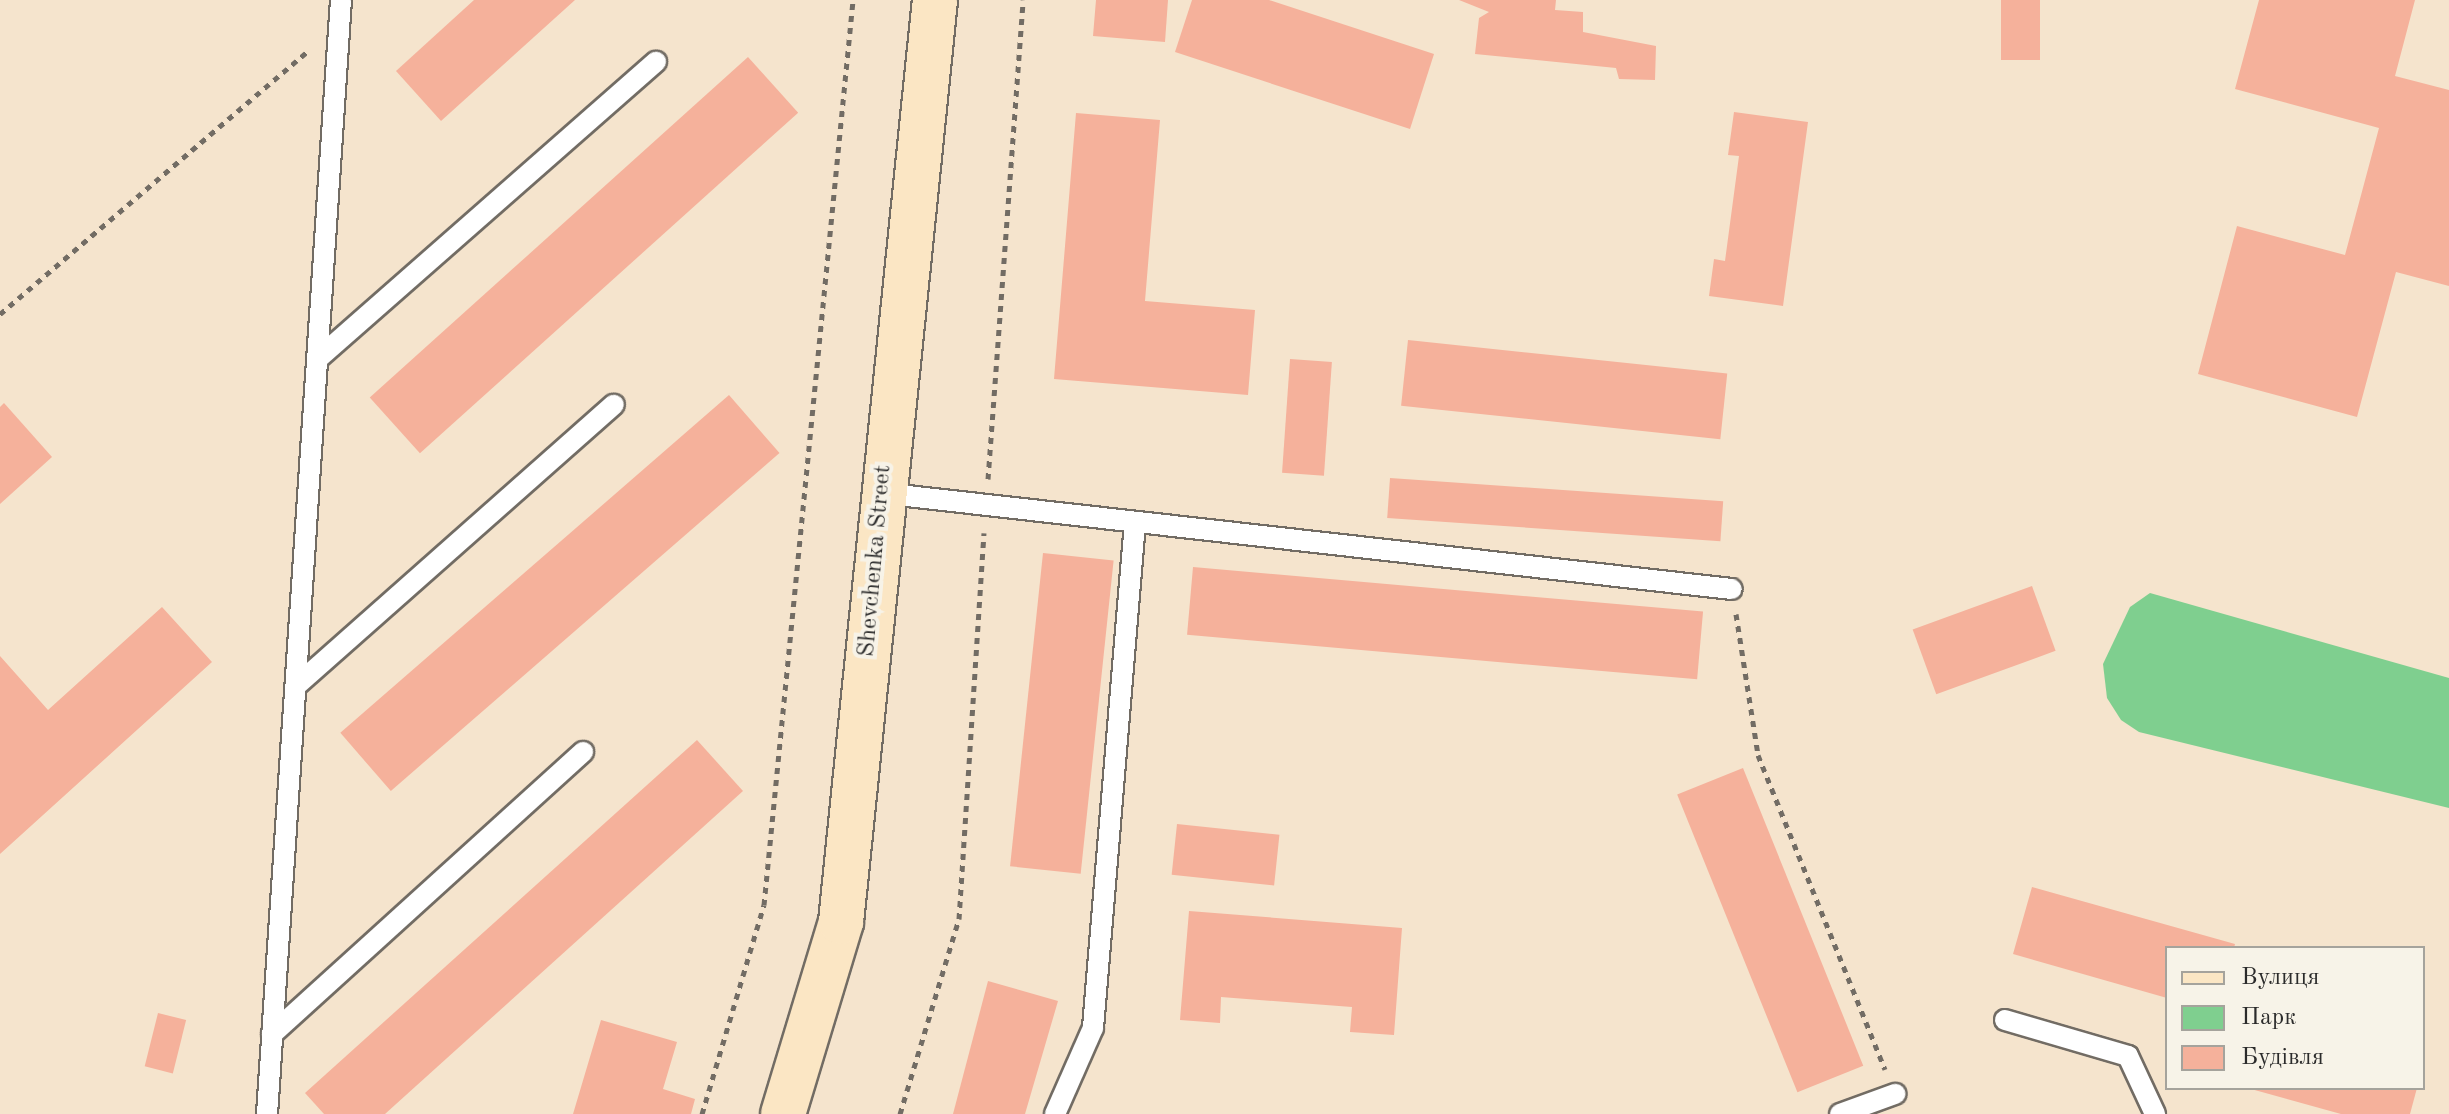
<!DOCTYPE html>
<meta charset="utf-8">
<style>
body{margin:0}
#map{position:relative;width:2449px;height:1114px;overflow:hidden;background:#f5e4cd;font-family:"Old Standard TT",serif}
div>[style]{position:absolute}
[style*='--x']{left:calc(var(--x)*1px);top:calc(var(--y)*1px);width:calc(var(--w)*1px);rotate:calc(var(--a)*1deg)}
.green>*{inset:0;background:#7fcf8f}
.building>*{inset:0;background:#f5b19b;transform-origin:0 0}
.path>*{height:5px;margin-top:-2.5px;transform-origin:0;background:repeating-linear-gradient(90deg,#726c64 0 6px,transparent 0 12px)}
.roads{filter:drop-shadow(2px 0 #726c64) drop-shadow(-2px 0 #726c64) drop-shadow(0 2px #726c64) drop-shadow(0 -2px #726c64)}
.lane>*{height:20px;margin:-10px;padding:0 10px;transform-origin:10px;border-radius:10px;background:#fff}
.secondary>*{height:44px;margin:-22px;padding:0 22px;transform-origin:22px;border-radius:22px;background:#fbe6c4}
span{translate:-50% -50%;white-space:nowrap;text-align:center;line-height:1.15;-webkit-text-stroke:8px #f7f3e8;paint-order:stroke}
.street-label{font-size:24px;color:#2b2b2b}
.legend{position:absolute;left:2165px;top:946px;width:260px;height:144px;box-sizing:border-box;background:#f7f3e8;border:2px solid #a5a39c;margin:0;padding:10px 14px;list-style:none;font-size:24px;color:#2b2b2b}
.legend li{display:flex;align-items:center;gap:16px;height:40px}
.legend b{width:40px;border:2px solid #a5a39c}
</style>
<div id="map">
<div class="green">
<div style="clip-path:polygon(2150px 593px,2449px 678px,2449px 808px,2139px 732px,2121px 720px,2107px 698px,2103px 664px,2130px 607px)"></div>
</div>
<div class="building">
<div style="clip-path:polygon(474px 0,575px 0,441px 121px,396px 71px)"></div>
<div style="clip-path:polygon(1096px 0,1168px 0,1165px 42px,1093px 36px)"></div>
<div style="clip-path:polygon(1192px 0,1269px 0,1434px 54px,1410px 129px,1175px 52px)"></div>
<div style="clip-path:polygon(1459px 0,1556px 0,1555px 10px,1583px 12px,1583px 32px,1656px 46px,1655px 80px,1619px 79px,1616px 68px,1475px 54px,1479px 18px,1489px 12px)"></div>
<div style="left:2001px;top:0;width:39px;height:60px"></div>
<div style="clip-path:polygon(2259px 0,2415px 0,2395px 76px,2449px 90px,2449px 286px,2396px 272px,2357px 417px,2198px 374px,2237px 226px,2345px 255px,2379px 128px,2235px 89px)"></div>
<div style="left:748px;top:57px;width:75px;height:509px;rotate:48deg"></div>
<div style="clip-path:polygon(1734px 112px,1808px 122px,1783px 306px,1709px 296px,1714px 259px,1725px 261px,1739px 156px,1728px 155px)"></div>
<div style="clip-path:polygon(1076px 113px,1160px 120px,1145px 301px,1255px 310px,1248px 395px,1054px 379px)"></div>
<div style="left:1408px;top:340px;width:321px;height:66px;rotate:6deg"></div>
<div style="left:1290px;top:359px;width:42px;height:114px;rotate:4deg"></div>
<div style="left:729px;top:395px;width:77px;height:515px;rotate:49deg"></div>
<div style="clip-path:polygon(4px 403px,52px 457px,0 504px,0 407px)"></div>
<div style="left:1390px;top:478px;width:334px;height:40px;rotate:4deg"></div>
<div style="left:1043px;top:553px;width:71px;height:315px;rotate:6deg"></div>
<div style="left:1193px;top:567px;width:512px;height:68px;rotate:5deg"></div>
<div style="left:2032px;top:586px;width:69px;height:127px;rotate:70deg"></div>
<div style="clip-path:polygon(162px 607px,212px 662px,0 854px,0 656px,48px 710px)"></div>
<div style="clip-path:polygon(697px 740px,743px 791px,385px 1114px,324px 1114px,305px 1093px)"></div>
<div style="left:1743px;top:768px;width:321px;height:71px;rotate:68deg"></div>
<div style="left:1177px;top:824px;width:103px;height:51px;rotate:6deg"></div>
<div style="clip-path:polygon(2032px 887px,2235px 944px,2234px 948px,2167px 948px,2167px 998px,2013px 954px)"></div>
<div style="clip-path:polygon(1189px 911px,1402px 928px,1394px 1035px,1350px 1032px,1352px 1007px,1221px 997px,1220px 1023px,1180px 1020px)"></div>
<div style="clip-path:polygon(988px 981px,1058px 1001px,1025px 1114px,953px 1114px)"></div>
<div style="left:158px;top:1013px;width:29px;height:55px;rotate:14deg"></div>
<div style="clip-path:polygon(601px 1020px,677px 1042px,663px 1089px,695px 1099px,691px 1114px,573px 1114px)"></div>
<div style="clip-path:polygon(2417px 1088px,2410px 1114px,2341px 1114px,2251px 1089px)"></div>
</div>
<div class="path">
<div style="--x:0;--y:314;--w:406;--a:-40.5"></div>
<div style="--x:988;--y:479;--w:480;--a:-85.8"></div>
<div style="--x:1736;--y:614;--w:143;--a:81.1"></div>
<div style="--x:1758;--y:755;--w:339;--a:68"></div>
<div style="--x:702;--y:1114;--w:218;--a:-73.5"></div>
<div style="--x:764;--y:905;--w:909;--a:-84.38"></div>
<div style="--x:900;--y:1114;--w:204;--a:-73.2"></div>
<div style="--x:959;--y:919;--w:387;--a:-86.3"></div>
</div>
<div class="roads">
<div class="lane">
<div style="--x:321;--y:356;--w:446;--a:-41.3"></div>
<div style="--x:881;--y:493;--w:856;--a:6.44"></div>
<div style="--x:297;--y:685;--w:423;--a:-41.5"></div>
<div style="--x:2005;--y:1020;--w:128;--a:16.3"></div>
<div style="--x:2128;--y:1056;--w:64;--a:65"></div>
<div style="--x:272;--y:1034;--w:420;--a:-42.2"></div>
<div style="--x:267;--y:1114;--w:1116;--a:-86.2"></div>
<div style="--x:1055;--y:1114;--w:94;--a:-66.2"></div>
<div style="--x:1093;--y:1028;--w:507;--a:-85.25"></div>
<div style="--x:1840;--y:1114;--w:59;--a:-20"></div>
</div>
<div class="secondary">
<div style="--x:783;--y:1114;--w:201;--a:-73.2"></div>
<div style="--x:841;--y:922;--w:927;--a:-84.18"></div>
</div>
</div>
<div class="street-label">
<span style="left:876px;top:561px;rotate:-85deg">Shevchenka Street</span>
</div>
<ul class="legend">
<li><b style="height:10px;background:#fbe6c4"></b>Вулиця</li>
<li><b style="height:22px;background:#7fcf8f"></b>Парк</li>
<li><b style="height:22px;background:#f5b19b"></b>Будівля</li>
</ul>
</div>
